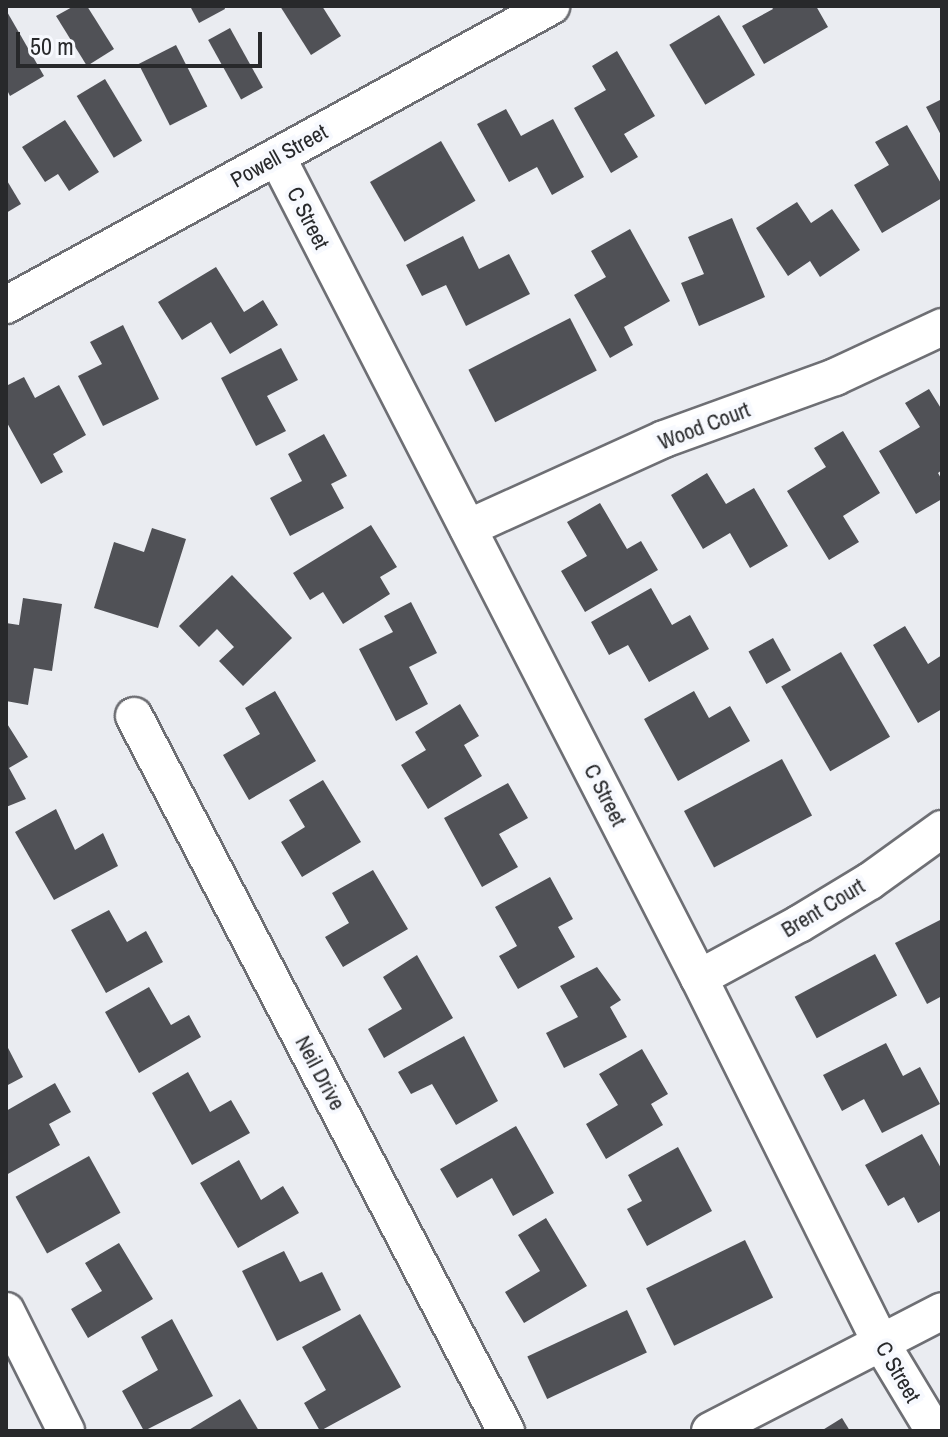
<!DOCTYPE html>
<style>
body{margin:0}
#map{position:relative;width:948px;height:1437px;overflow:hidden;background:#eaecf1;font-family:"Archivo Narrow",sans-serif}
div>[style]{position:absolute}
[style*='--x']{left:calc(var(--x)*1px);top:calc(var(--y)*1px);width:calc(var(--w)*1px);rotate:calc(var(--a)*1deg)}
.building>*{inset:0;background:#505156;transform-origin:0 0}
.roads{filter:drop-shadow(2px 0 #6e6f74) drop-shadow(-2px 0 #6e6f74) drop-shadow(0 2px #6e6f74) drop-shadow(0 -2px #6e6f74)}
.minor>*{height:36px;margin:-18px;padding:0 18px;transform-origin:18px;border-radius:18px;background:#fff}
span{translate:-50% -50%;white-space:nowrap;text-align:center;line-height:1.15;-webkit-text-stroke:8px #f7f9fe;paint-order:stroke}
.street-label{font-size:22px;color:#28292b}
.frame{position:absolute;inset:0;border:8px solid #28292b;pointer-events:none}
.scale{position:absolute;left:16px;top:32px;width:246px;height:36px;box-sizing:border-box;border:4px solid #28292b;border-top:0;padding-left:10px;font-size:24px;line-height:28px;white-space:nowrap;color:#28292b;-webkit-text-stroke:6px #f7f9fe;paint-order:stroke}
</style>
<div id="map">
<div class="building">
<div style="clip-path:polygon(74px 6px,87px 6px,114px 49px,87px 66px,56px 16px)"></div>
<div style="clip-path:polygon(190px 6px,224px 6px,225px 9px,199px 23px)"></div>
<div style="clip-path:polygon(280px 6px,322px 6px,341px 36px,311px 55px)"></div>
<div style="clip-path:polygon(771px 6px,816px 6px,828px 27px,764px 64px,742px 26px,773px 9px)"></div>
<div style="clip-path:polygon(6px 10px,44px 76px,10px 96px,6px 88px)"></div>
<div style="left:719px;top:15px;width:70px;height:58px;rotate:59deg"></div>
<div style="left:230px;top:28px;width:68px;height:25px;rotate:61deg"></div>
<div style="left:176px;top:45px;width:69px;height:42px;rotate:63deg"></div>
<div style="clip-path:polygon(617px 51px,655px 116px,624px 134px,638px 157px,611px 173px,574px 108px,606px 90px,592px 66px)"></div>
<div style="left:105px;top:79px;width:72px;height:33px;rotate:59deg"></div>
<div style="clip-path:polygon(942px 99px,942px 137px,926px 107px)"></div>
<div style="clip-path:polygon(506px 109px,521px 136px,553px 119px,584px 177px,552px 195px,537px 167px,509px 182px,477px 124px)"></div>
<div style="clip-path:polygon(65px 120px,99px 172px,69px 191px,58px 174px,45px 182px,22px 147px)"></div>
<div style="clip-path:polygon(907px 125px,942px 185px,942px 198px,882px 233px,854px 185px,889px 165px,875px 142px)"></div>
<div style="left:441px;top:141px;width:69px;height:82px;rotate:60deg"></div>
<div style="clip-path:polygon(6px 179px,21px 204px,6px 213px)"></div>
<div style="clip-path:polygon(797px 202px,811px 223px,832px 209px,860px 250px,820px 277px,810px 261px,788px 276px,756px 228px)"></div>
<div style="clip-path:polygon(732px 218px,765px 297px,699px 326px,681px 283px,704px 274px,688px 237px)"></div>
<div style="clip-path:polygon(630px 229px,670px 301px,624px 327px,633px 345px,610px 358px,574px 295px,606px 277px,591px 251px)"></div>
<div style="clip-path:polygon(463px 236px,479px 269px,509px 254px,530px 294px,466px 326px,446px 285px,422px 296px,406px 265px)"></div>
<div style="clip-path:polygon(216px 267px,244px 312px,263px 300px,278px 325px,230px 354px,211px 322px,182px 340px,158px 302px)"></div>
<div style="left:570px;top:318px;width:59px;height:114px;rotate:63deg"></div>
<div style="clip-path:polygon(123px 325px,159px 399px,103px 426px,78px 376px,102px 364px,90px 342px)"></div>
<div style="clip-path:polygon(281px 348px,298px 380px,267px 396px,286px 431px,256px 446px,221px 378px)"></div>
<div style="clip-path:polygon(24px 377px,35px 398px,59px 385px,86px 435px,53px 454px,63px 472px,41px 484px,6px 421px,6px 386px)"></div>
<div style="clip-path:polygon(929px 389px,942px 410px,942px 470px,938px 473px,942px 480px,942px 499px,916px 514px,879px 451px,920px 427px,905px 403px)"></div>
<div style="clip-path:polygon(843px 431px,880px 493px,843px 516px,859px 542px,829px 560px,787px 491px,826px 467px,814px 448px)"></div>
<div style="clip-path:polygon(324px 434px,347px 476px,331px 484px,344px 508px,290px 536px,270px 498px,302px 481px,288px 454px)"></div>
<div style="clip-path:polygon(707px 473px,726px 504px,754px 488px,788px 546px,750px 568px,730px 533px,703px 549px,671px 495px)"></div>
<div style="clip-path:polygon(600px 503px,627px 549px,641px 541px,658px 570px,585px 612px,561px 571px,587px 556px,567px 522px)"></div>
<div style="clip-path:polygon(371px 525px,397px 567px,380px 577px,390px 594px,343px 624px,323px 592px,310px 600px,293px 573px)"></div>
<div style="clip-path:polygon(152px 528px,186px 539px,158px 628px,94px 608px,114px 542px,144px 552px)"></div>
<div style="clip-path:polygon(232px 575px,292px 638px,243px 686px,219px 661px,234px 647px,217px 629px,199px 647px,179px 626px)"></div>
<div style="clip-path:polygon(651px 588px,672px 625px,690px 615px,709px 649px,649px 682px,628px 645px,609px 655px,591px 622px)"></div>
<div style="clip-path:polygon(23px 598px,62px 604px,52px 671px,34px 668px,28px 705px,6px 701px,6px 623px,19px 625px)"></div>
<div style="clip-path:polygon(411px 602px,437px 653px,409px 667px,428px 704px,396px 721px,359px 649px,393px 632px,384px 616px)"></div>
<div style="clip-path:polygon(905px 626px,928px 664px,942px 655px,942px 709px,918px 723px,873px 645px)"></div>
<div style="left:773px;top:638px;width:37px;height:28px;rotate:61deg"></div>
<div style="left:841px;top:652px;width:98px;height:69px;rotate:60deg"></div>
<div style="clip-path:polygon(275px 691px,316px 761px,249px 800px,223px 755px,260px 734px,245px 708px)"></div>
<div style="clip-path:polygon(694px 691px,709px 718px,730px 706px,750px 741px,678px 781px,644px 719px)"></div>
<div style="clip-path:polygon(460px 704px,479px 736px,464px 745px,482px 776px,428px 809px,401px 765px,426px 750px,415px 732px)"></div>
<div style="clip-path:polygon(6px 722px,28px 757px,9px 768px,26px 799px,6px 807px)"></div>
<div style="left:782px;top:759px;width:64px;height:111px;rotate:62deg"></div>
<div style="clip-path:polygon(323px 780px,361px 842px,302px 877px,281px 842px,305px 827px,289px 800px)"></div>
<div style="clip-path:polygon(508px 783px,528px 818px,499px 834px,518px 867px,482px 887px,444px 818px)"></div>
<div style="clip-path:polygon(56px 809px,75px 850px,103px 833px,118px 866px,54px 900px,15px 832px)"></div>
<div style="clip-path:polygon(373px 870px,408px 929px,343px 967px,325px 937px,349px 923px,332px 893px)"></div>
<div style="clip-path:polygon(550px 877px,573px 919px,558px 927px,575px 957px,518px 989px,499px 956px,517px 946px,495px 907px)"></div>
<div style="clip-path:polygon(109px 910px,127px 942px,146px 931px,163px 962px,106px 993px,71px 930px)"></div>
<div style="clip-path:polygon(942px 919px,942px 996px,927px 1004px,895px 943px)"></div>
<div style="left:875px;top:954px;width:47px;height:91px;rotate:62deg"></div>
<div style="clip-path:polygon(417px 955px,453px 1018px,384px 1058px,368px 1029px,402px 1009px,383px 977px)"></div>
<div style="clip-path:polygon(597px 967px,621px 1000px,610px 1007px,627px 1037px,564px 1068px,546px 1033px,578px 1017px,560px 986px)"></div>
<div style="clip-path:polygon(149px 987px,171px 1025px,189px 1015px,201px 1037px,139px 1073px,105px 1012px)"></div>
<div style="clip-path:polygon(464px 1036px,498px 1101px,456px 1125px,432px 1084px,411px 1094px,398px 1072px)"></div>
<div style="clip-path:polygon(886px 1043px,903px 1076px,920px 1067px,940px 1104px,882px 1133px,864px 1099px,842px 1111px,823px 1075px)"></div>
<div style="clip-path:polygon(6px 1044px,23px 1077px,6px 1086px)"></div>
<div style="clip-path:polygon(642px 1049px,668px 1094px,651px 1104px,663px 1125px,606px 1159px,586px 1124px,618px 1105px,599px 1074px)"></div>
<div style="clip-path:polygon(188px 1072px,210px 1112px,231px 1100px,250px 1133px,192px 1165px,152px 1093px)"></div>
<div style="clip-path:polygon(55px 1083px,71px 1112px,49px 1124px,60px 1145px,6px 1175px,6px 1111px)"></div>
<div style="clip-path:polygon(516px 1126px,554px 1193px,513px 1216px,492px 1178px,457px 1198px,440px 1169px)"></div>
<div style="clip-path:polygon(922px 1134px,942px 1170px,942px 1210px,918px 1223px,904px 1197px,888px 1206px,865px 1165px)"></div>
<div style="clip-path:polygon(678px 1147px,712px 1211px,647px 1246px,627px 1209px,642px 1201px,628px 1175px)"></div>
<div style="left:89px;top:1156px;width:65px;height:84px;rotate:61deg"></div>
<div style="clip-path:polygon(239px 1160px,261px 1200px,283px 1186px,299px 1213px,238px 1248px,200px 1183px)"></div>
<div style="clip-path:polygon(546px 1218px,587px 1286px,524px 1323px,505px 1292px,540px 1271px,518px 1235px)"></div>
<div style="left:745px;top:1240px;width:64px;height:110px;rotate:64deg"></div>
<div style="clip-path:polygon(119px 1243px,153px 1299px,88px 1338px,71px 1309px,102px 1291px,85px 1263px)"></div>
<div style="clip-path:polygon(284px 1251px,300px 1282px,322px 1272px,341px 1310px,277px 1341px,242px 1271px)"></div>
<div style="left:627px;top:1310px;width:47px;height:110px;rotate:65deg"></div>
<div style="clip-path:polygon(360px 1314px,401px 1387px,320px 1431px,304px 1403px,326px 1390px,302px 1347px)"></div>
<div style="clip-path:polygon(172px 1319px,213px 1396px,144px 1431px,122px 1391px,158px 1370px,141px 1337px)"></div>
<div style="clip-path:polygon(240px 1399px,259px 1431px,187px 1431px)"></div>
<div style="clip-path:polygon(842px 1418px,850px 1431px,821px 1431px)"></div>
</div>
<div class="roads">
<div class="minor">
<div style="--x:277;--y:157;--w:923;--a:62.8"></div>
<div style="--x:699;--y:978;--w:408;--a:63.5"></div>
<div style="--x:881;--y:1343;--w:103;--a:58.9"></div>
<div style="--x:6;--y:305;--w:622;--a:-28.75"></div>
<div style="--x:468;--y:528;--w:215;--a:-24.4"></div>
<div style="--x:664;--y:439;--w:182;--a:-19.9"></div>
<div style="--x:835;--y:377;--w:118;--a:-25"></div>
<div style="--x:134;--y:716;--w:806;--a:62.51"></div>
<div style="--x:699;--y:978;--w:114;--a:-28.4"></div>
<div style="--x:799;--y:924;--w:83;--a:-31.2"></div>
<div style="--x:870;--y:881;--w:89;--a:-35.8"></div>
<div style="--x:6;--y:1311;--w:134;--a:63.4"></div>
<div style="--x:710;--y:1431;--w:261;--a:-27.3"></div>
</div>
</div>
<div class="street-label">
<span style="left:279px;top:156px;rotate:-29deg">Powell Street</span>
<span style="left:308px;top:218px;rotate:63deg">C Street</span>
<span style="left:704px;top:426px;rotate:-21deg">Wood Court</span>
<span style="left:605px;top:795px;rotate:63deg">C Street</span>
<span style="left:823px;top:908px;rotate:-31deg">Brent Court</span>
<span style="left:320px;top:1073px;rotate:62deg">Neil Drive</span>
<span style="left:898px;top:1372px;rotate:60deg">C Street</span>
</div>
<div class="frame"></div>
<div class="scale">50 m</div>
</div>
